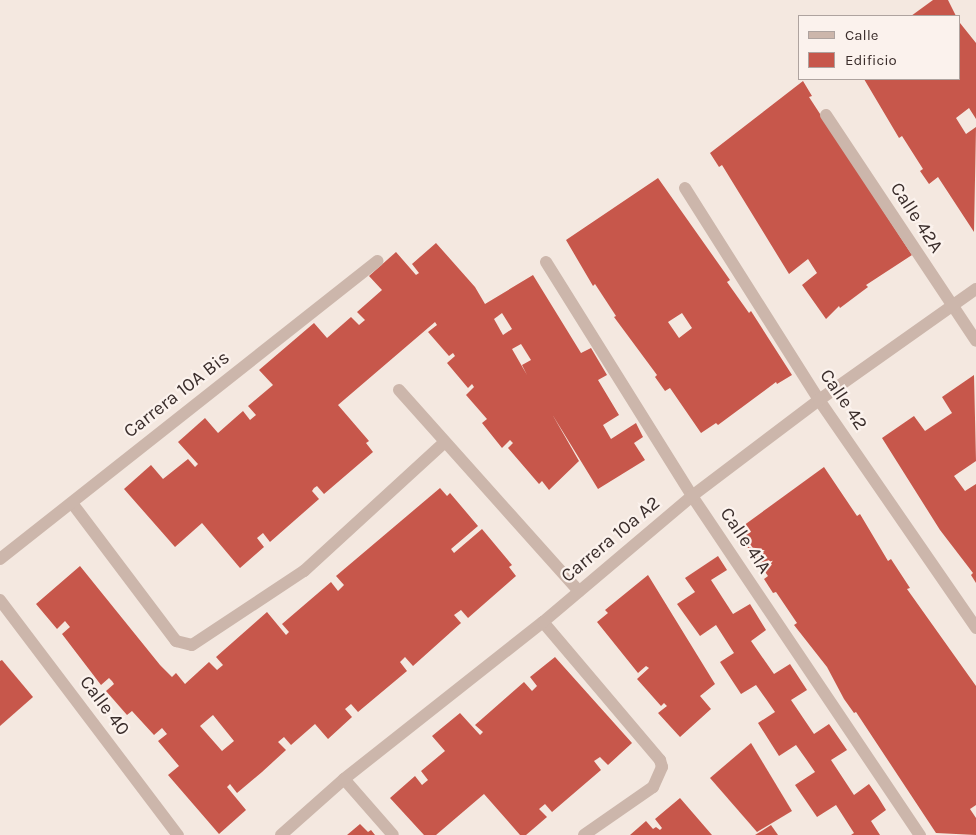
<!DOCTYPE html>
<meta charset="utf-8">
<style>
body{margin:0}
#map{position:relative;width:976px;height:835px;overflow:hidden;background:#f4e8e0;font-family:Karla,sans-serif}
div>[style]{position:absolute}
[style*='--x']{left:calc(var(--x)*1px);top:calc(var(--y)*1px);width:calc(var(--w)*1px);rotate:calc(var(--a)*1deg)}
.building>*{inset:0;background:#c7574b}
.street>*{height:12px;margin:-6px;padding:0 6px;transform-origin:6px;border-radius:6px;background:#ccb6ab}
span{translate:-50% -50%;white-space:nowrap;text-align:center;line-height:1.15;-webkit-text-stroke:4.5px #fbf2ed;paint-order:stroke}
.street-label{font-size:19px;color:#3a2d2b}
.legend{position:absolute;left:798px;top:15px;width:162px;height:65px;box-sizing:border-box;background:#fbf2ed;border:1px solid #aea39f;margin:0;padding:6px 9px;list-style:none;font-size:15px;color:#3a2d2b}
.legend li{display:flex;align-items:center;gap:10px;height:25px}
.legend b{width:25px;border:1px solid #aea39f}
</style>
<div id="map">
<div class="building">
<div style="clip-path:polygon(933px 0,948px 0,956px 16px,911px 16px)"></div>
<div style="clip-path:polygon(960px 23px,976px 43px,976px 119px,969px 108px,956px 118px,966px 134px,976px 127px,974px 232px,938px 177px,929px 184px,920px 171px,923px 169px,902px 136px,899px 138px,864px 79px,960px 79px)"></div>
<div style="clip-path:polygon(803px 81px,812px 96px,809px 97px,912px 255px,866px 285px,868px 287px,840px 308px,839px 306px,826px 319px,802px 285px,817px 273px,808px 259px,789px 274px,722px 165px,719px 167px,710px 153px)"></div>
<div style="clip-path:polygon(evenodd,658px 178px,730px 280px,727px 282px,749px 313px,751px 311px,792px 375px,777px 384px,776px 382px,718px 425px,716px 423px,701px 433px,670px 388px,665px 391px,655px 377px,657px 375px,614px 317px,616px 316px,595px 284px,593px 286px,566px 240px,658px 178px,682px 313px,692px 328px,679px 338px,668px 322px,682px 313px)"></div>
<div style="clip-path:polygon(evenodd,436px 243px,475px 287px,485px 304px,533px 275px,581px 353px,591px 348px,607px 375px,598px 380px,619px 415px,603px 425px,611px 439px,636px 423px,643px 437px,634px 443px,645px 460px,598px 489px,552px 414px,579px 461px,549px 490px,542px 481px,539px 484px,508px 448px,513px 443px,510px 440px,502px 448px,482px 423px,487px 419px,466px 395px,474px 387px,472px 384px,468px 388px,447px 363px,455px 356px,453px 353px,449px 356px,428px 332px,437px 325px,435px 322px,338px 405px,369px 441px,366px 443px,373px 452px,324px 494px,317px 486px,314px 488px,312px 491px,319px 499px,270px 542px,263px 533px,257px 538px,264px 547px,240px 568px,202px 523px,175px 547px,124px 489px,151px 465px,163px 479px,188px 459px,195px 467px,198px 464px,178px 442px,205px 418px,218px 433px,243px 411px,250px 420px,256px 415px,248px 406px,273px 385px,259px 370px,314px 323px,327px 338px,351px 317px,359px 325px,365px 320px,357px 312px,382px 290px,369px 276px,396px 252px,416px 275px,419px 273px,412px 264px,436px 243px,502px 313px,512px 329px,503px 335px,494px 319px,502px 313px,436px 243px,521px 344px,531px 360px,522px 365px,527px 375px,512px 349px,521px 344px)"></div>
<div style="clip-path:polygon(974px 375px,976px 461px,954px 476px,965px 491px,976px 484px,976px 583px,971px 575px,973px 573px,940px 530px,882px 438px,914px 416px,925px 431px,952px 413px,942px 397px)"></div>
<div style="clip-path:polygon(824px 467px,857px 516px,860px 514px,888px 561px,891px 559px,910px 588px,907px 589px,976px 686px,976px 805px,970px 809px,976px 818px,976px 835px,936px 833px,856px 712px,854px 713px,844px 699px,827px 667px,794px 625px,797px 623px,776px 592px,773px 593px,764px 579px,768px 576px,736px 531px)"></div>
<div style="clip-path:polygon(evenodd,440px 488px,447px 496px,450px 493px,478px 526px,451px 549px,454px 553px,482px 529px,512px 565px,509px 567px,516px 576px,468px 618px,461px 610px,454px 615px,461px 623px,413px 666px,405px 657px,400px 662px,407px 671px,358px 712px,351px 704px,345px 709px,352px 717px,328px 739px,315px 724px,291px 745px,284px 737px,278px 742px,286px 750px,262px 772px,237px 793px,230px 784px,227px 787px,246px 810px,219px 834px,168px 775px,179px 766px,158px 741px,167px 734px,162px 728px,154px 735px,132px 711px,127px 715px,106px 691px,114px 684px,112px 681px,109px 678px,101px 685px,62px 634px,70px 627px,65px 621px,57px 629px,36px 604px,80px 566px,160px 665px,172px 677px,176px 673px,185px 684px,209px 662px,217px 670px,223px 665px,216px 657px,267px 612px,286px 635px,289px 632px,282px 624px,331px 582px,338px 591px,344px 585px,336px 576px,440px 488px,213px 715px,234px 741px,222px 751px,200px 726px,213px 715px)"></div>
<div style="clip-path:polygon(718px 556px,727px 570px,711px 580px,733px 614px,750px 604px,766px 630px,751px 641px,774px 674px,790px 664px,807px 690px,791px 700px,814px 734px,829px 724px,847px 750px,831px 760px,854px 795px,869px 784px,878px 797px,886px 810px,871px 821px,880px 835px,851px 835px,854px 833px,836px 805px,817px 817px,795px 785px,815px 772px,806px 759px,796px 745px,779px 756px,758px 723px,775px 712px,766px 699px,756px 685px,741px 694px,720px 662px,734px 653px,716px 625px,700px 636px,677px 604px,695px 592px,685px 578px)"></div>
<div style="clip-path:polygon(648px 575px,715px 684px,700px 696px,711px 709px,680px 737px,658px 713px,667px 706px,664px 703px,661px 706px,637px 679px,649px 668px,646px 666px,638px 673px,597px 622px,608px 613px,605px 610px)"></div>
<div style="clip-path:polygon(555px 657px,632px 743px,608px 765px,600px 757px,594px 761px,601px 770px,552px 812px,545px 804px,539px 809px,547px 817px,526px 835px,520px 835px,484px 794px,436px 835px,424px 835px,390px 798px,415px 776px,422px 785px,428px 780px,421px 771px,445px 751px,432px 736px,460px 713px,480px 735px,483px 732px,475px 725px,524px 682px,532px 691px,537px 686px,530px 677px)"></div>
<div style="clip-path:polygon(2px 660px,33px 697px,0 726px,0 661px)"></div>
<div style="clip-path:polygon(751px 743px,792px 811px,757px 832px,710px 778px)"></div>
<div style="clip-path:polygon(680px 798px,712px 835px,630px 835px,646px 821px,653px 829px,656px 827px,660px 830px,662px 828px,655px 819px)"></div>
<div style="clip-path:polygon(360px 824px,368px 832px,371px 830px,375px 835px,347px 835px)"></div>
<div style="clip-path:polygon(771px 825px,778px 835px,755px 835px)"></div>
</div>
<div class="street">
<div style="--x:826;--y:115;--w:271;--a:56.4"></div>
<div style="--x:685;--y:188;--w:251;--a:57.7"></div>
<div style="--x:819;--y:400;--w:277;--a:55.4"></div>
<div style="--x:546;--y:262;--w:276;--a:58"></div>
<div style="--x:692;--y:496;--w:409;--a:56.1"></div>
<div style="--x:399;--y:390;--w:270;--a:48.2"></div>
<div style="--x:72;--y:503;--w:173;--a:53"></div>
<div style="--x:176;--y:641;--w:16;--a:14"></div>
<div style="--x:192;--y:645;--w:134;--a:-33.5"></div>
<div style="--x:304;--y:571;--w:191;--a:-42.5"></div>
<div style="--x:0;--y:559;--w:481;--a:-38.3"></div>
<div style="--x:0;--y:600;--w:295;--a:52.9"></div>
<div style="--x:543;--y:622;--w:181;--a:49.7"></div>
<div style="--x:660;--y:760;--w:7;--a:74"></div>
<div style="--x:662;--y:767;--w:22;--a:114"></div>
<div style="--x:653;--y:787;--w:84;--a:145.2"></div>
<div style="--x:344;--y:779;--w:74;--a:48.8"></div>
<div style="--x:281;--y:835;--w:84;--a:-41.6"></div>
<div style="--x:344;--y:779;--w:253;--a:-38.3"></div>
<div style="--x:543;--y:622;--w:195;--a:-40.2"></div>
<div style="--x:692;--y:496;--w:159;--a:-37.1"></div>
<div style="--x:819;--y:400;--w:192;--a:-35.3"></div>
</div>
<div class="street-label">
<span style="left:916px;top:218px;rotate:57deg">Calle 42A</span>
<span style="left:177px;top:395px;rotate:-38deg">Carrera 10A Bis</span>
<span style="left:843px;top:400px;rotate:56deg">Calle 42</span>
<span style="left:611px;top:540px;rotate:-40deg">Carrera 10ª A2</span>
<span style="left:745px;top:541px;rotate:56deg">Calle 41A</span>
<span style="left:104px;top:706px;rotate:53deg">Calle 40</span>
</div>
<ul class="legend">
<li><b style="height:6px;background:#ccb6ab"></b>Calle</li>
<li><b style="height:14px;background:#c7574b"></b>Edificio</li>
</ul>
</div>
